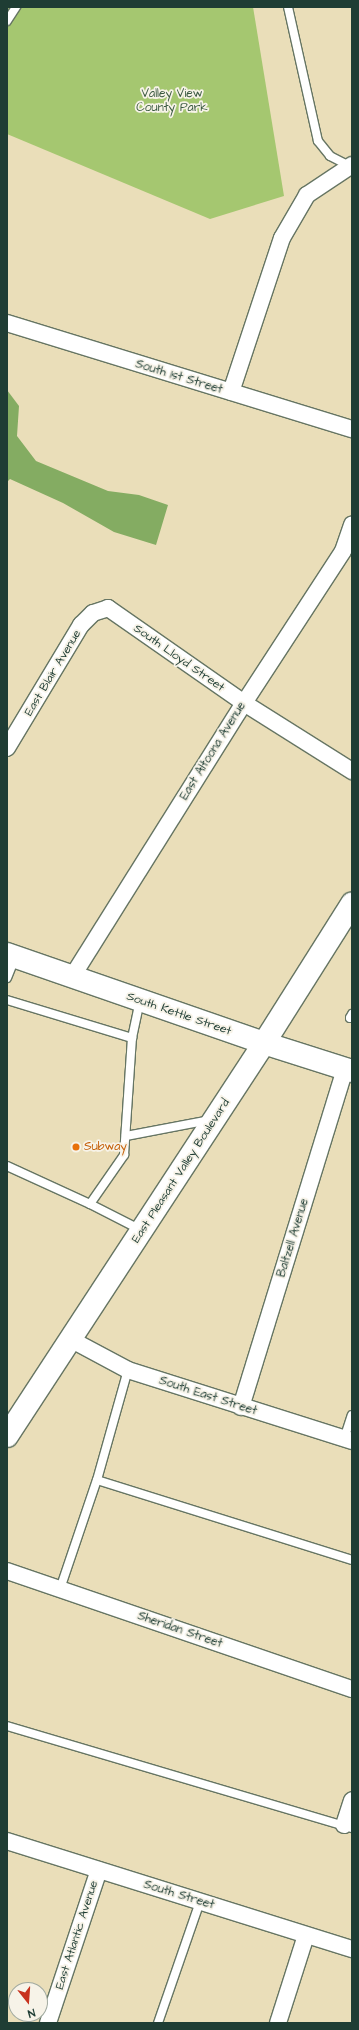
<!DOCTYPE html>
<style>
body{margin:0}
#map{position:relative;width:359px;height:2030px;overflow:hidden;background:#eadeb9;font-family:"Architects Daughter",sans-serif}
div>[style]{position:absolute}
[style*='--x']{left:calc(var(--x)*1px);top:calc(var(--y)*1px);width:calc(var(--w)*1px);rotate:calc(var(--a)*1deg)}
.green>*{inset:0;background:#a5c770}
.forest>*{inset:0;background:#84ac62}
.roads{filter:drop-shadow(1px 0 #667563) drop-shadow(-1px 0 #667563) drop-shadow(0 1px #667563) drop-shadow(0 -1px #667563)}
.lane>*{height:8px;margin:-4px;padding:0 4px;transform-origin:4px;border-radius:4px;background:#fff}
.street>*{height:16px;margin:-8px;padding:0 8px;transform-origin:8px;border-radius:8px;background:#fff}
.secondary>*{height:22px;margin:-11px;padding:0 11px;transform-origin:11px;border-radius:11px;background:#fff}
.primary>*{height:22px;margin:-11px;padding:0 11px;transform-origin:11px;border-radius:11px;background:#fff}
.dots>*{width:11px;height:11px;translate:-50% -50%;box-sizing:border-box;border:2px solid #f7f3e8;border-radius:50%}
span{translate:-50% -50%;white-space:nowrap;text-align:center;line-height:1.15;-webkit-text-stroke:3.5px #f7f3e8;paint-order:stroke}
.park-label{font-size:12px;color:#3a5940}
.street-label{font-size:12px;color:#1f3d34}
.food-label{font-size:12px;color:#c56008}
.left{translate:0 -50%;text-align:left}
.frame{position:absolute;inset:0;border:8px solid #1f3d34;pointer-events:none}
.north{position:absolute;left:8px;top:1982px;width:40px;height:40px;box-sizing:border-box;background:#f7f3e8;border:1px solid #a1aaa0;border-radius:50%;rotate:163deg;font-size:11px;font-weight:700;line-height:16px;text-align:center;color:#1f3d34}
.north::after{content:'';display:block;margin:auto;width:14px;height:18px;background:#c8321e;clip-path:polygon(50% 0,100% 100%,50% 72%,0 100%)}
</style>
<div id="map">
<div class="green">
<div style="clip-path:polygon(7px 7px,253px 7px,284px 196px,210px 219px,7px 134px)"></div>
</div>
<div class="forest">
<div style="clip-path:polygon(7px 390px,19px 406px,17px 436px,36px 461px,108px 491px,139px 495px,168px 505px,156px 545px,114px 532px,63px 503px,10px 479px,7px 482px)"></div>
</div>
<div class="roads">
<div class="lane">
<div style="--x:288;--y:7;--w:137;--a:77.4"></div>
<div style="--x:318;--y:141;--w:19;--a:51"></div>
<div style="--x:330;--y:156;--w:22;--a:27"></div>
<div style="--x:7;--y:21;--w:17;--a:-57"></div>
<div style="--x:7;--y:978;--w:22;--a:-68"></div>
<div style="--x:7;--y:1000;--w:131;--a:16.9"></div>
<div style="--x:352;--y:1014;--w:4;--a:117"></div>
<div style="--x:350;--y:1018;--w:2;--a:0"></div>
<div style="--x:126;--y:1136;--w:86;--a:-10.8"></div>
<div style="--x:7;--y:1166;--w:91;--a:24.6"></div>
<div style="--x:90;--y:1204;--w:60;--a:-55.2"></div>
<div style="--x:124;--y:1155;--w:117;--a:-86.1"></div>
<div style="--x:132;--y:1038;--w:38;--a:-78"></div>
<div style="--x:90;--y:1204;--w:57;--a:27"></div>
<div style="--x:344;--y:1439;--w:25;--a:-72"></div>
<div style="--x:97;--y:1480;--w:267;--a:17.4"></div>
<div style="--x:60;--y:1589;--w:115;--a:-71.3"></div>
<div style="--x:97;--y:1480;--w:114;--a:-74.3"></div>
<div style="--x:7;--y:1726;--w:360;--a:16.5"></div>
<div style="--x:158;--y:2023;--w:128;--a:-70.9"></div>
</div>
<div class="street">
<div style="--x:7;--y:323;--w:361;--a:17.1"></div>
<div style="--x:231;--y:392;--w:162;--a:-71.7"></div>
<div style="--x:282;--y:238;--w:50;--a:-59.8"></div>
<div style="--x:307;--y:195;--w:54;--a:-33.7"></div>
<div style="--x:7;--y:748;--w:144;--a:-59"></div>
<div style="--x:81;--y:625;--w:17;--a:-45"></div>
<div style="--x:93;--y:613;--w:16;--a:-18"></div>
<div style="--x:108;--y:608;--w:166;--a:34.9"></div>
<div style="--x:244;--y:703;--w:128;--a:32.2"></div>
<div style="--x:72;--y:977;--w:324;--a:-57.9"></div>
<div style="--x:244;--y:703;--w:181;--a:-56.9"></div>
<div style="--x:343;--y:551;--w:28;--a:-71"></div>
<div style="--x:70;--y:1339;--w:66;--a:28.1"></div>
<div style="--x:128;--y:1370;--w:235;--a:17.6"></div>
<div style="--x:241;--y:1407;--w:355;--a:-72.9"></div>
<div style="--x:7;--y:1571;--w:365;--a:18.9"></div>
<div style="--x:344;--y:1825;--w:26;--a:-72"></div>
<div style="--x:7;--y:1841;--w:362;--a:17.4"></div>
<div style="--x:48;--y:2023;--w:161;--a:-71.6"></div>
<div style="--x:278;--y:2023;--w:92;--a:-72.3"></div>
</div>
<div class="secondary">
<div style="--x:7;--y:954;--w:272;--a:19.1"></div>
</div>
<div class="primary">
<div style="--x:264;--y:1043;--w:92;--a:17.7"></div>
<div style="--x:7;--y:1436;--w:470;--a:-56.8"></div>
<div style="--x:264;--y:1043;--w:165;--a:-57.7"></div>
</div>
</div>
<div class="dots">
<div style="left:76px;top:1147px;background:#e8710a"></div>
</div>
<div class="park-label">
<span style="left:172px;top:101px">Valley View<br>County Park</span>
</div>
<div class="street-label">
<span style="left:179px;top:377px;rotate:17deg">South 1st Street</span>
<span style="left:179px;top:658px;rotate:35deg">South Lloyd Street</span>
<span style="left:53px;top:673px;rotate:-59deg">East Blair Avenue</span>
<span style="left:213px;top:751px;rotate:-58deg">East Altoona Avenue</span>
<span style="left:179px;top:1014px;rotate:19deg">South Kettle Street</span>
<span style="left:181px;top:1171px;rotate:-57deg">East Pleasant Valley Boulevard</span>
<span style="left:293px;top:1238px;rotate:-73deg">Baltzell Avenue</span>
<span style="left:208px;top:1396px;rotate:18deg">South East Street</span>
<span style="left:180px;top:1630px;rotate:19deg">Sheridan Street</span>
<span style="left:179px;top:1895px;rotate:17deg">South Street</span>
<span style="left:77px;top:1935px;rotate:-72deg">East Atlantic Avenue</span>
</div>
<div class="food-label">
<span class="left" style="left:84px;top:1147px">Subway</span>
</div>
<div class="frame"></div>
<div class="north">N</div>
</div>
